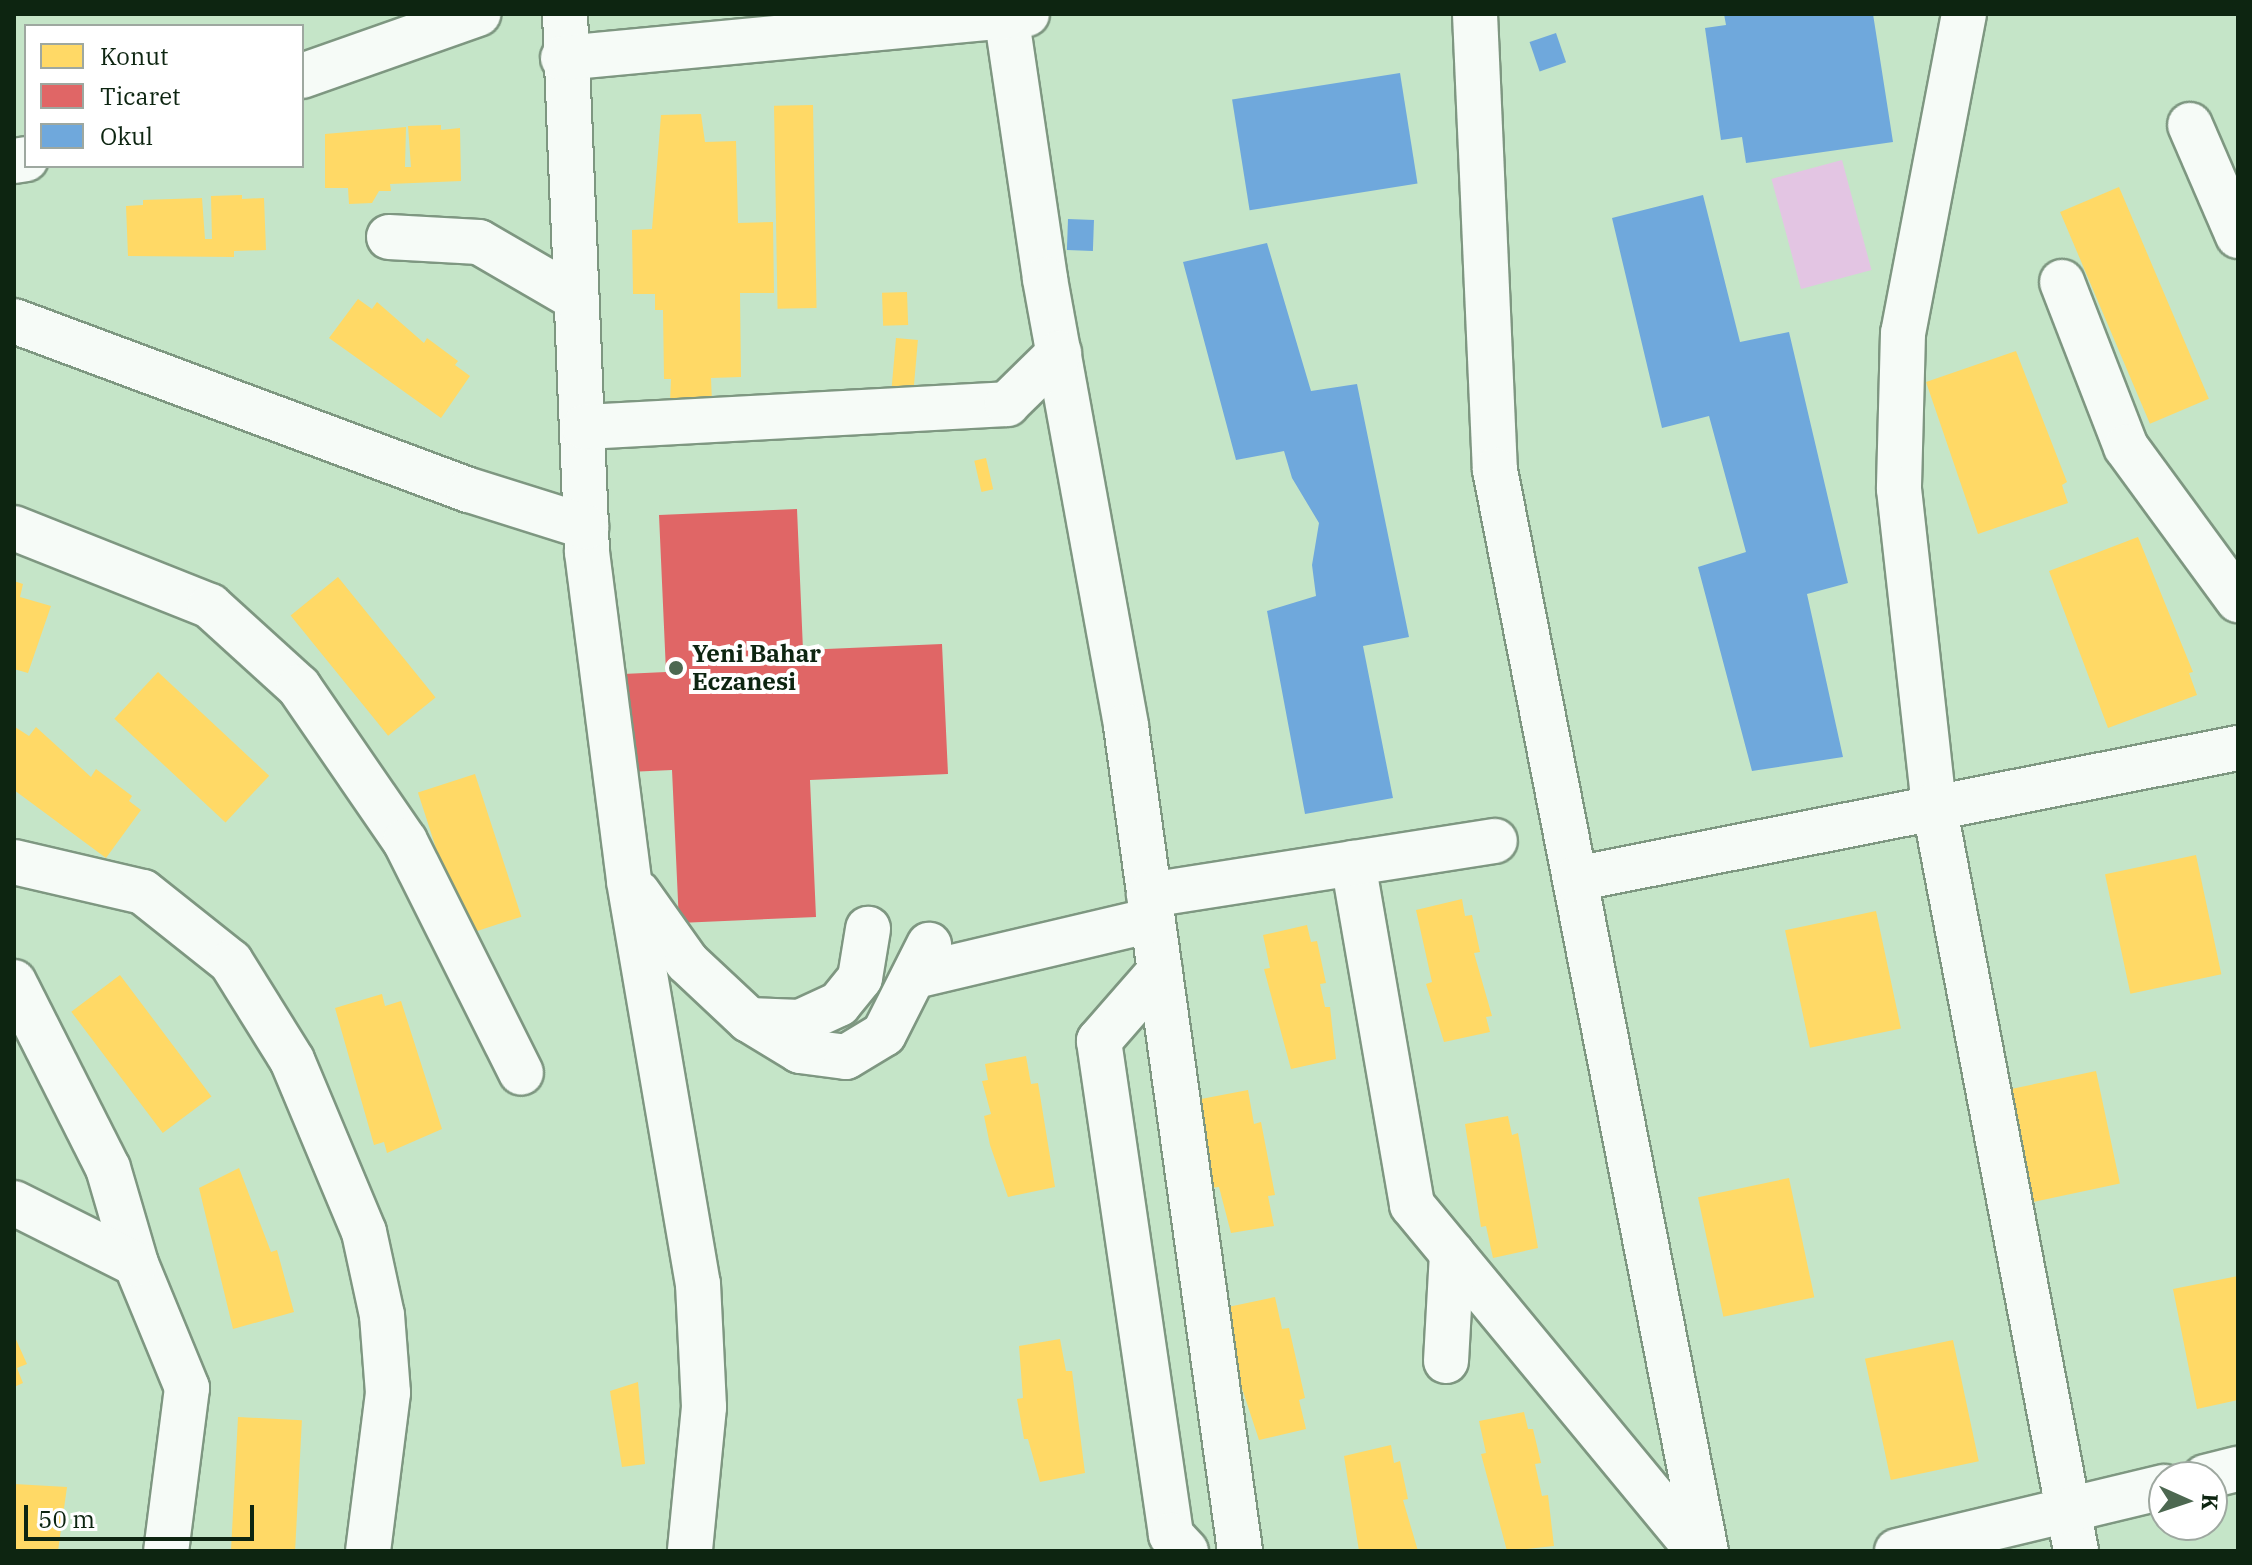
<!DOCTYPE html>
<style>
body{margin:0}
#map{position:relative;width:2252px;height:1565px;overflow:hidden;background:#c5e5c8;font-family:"IBM Plex Serif",serif}
div>[style]{position:absolute}
[style*='--x']{left:calc(var(--x)*1px);top:calc(var(--y)*1px);width:calc(var(--w)*1px);rotate:calc(var(--a)*1deg)}
.green>*{inset:0;background:#e3c5e3;transform-origin:0 0}
.homes>*{inset:0;background:#ffd966;transform-origin:0 0}
.shops>*{inset:0;background:#e06666}
.schools>*{inset:0;background:#6fa8dc;transform-origin:0 0}
.roads{filter:drop-shadow(2px 0 #7e9781) drop-shadow(-2px 0 #7e9781) drop-shadow(0 2px #7e9781) drop-shadow(0 -2px #7e9781)}
.minor>*{height:44px;margin:-22px;padding:0 22px;transform-origin:22px;border-radius:22px;background:#f6fbf7}
.dots>*{width:22px;height:22px;translate:-50% -50%;box-sizing:border-box;border:4px solid #fff;border-radius:50%}
span{translate:-50% -50%;white-space:nowrap;text-align:center;line-height:1.15;-webkit-text-stroke:8px #fff;paint-order:stroke}
.poi-label{font-size:24px;color:#0d2511;font-weight:700}
.left{translate:0 -50%;text-align:left}
.frame{position:absolute;inset:0;border:16px solid #0d2511;pointer-events:none}
.legend{position:absolute;left:24px;top:24px;width:280px;height:144px;box-sizing:border-box;background:#fff;border:2px solid #9ea8a0;margin:0;padding:10px 14px;list-style:none;font-size:24px;color:#0d2511}
.legend li{display:flex;align-items:center;gap:16px;height:40px}
.legend b{width:40px;border:2px solid #9ea8a0}
.north{position:absolute;left:2148px;top:1461px;width:80px;height:80px;box-sizing:border-box;background:#fff;border:2px solid #9ea8a0;border-radius:50%;rotate:93deg;font-size:22px;font-weight:700;line-height:32px;text-align:center;color:#0d2511}
.north::after{content:'';display:block;margin:auto;width:28px;height:36px;background:#4d6851;clip-path:polygon(50% 0,100% 100%,50% 72%,0 100%)}
.scale{position:absolute;left:24px;top:1505px;width:230px;height:36px;box-sizing:border-box;border:4px solid #0d2511;border-top:0;padding-left:10px;font-size:24px;line-height:28px;white-space:nowrap;color:#0d2511;-webkit-text-stroke:6px #fff;paint-order:stroke}
</style>
<div id="map">
<div class="green">
<div style="left:1842px;top:160px;width:114px;height:73px;rotate:75deg"></div>
</div>
<div class="homes">
<div style="left:813px;top:105px;width:203px;height:39px;rotate:89deg"></div>
<div style="clip-path:polygon(701px 114px,705px 142px,736px 141px,738px 223px,773px 222px,774px 293px,740px 293px,741px 377px,711px 378px,712px 402px,670px 403px,671px 379px,664px 379px,663px 310px,655px 310px,655px 294px,633px 294px,632px 230px,652px 229px,661px 115px)"></div>
<div style="clip-path:polygon(441px 125px,441px 130px,460px 128px,461px 181px,390px 184px,391px 191px,379px 191px,372px 203px,349px 204px,348px 188px,325px 188px,325px 134px,406px 127px,405px 167px,411px 167px,408px 126px)"></div>
<div style="left:2119px;top:187px;width:230px;height:64px;rotate:67deg"></div>
<div style="clip-path:polygon(242px 195px,242px 199px,264px 198px,266px 250px,234px 251px,234px 257px,128px 256px,126px 206px,143px 205px,143px 200px,202px 198px,205px 239px,212px 239px,211px 196px)"></div>
<div style="left:907px;top:292px;width:33px;height:25px;rotate:88deg"></div>
<div style="clip-path:polygon(358px 299px,372px 309px,377px 302px,424px 343px,427px 338px,458px 361px,455px 365px,470px 376px,441px 418px,329px 338px)"></div>
<div style="left:896px;top:338px;width:22px;height:53px;rotate:5deg"></div>
<div style="clip-path:polygon(2016px 351px,2067px 482px,2062px 485px,2068px 503px,1978px 534px,1926px 382px)"></div>
<div style="left:986px;top:458px;width:32px;height:12px;rotate:77deg"></div>
<div style="clip-path:polygon(2138px 537px,2193px 672px,2189px 673px,2197px 695px,2108px 728px,2049px 571px)"></div>
<div style="left:338px;top:577px;width:155px;height:61px;rotate:51deg"></div>
<div style="clip-path:polygon(14px 581px,23px 584px,20px 597px,51px 606px,28px 673px,14px 669px)"></div>
<div style="left:158px;top:672px;width:152px;height:64px;rotate:43deg"></div>
<div style="clip-path:polygon(15px 727px,29px 736px,36px 727px,91px 777px,96px 769px,132px 796px,129px 801px,141px 810px,106px 858px,14px 790px)"></div>
<div style="left:475px;top:774px;width:150px;height:60px;rotate:72deg"></div>
<div style="left:2196px;top:855px;width:122px;height:93px;rotate:78deg"></div>
<div style="clip-path:polygon(1462px 899px,1465px 916px,1472px 915px,1480px 952px,1474px 953px,1492px 1016px,1486px 1017px,1490px 1032px,1444px 1042px,1426px 984px,1432px 982px,1416px 910px)"></div>
<div style="left:1876px;top:911px;width:120px;height:93px;rotate:78deg"></div>
<div style="clip-path:polygon(1307px 925px,1311px 942px,1317px 941px,1326px 983px,1320px 984px,1325px 1007px,1330px 1007px,1336px 1059px,1291px 1069px,1264px 969px,1270px 968px,1263px 935px)"></div>
<div style="left:120px;top:975px;width:152px;height:61px;rotate:53deg"></div>
<div style="clip-path:polygon(382px 994px,385px 1006px,401px 1001px,442px 1129px,387px 1153px,384px 1142px,374px 1145px,335px 1008px)"></div>
<div style="clip-path:polygon(1026px 1056px,1031px 1084px,1038px 1083px,1055px 1187px,1008px 1197px,990px 1145px,984px 1116px,991px 1114px,982px 1081px,988px 1080px,985px 1064px)"></div>
<div style="left:2096px;top:1071px;width:115px;height:94px;rotate:78deg"></div>
<div style="clip-path:polygon(1248px 1090px,1254px 1124px,1261px 1122px,1275px 1195px,1268px 1196px,1274px 1226px,1231px 1233px,1219px 1187px,1209px 1188px,1197px 1120px,1204px 1119px,1201px 1099px)"></div>
<div style="clip-path:polygon(1508px 1116px,1512px 1135px,1518px 1133px,1538px 1248px,1493px 1258px,1486px 1226px,1481px 1227px,1465px 1124px)"></div>
<div style="clip-path:polygon(239px 1168px,271px 1252px,277px 1250px,294px 1312px,233px 1329px,199px 1188px)"></div>
<div style="left:1789px;top:1178px;width:122px;height:93px;rotate:78deg"></div>
<div style="clip-path:polygon(2238px 1276px,2238px 1400px,2197px 1409px,2173px 1289px)"></div>
<div style="clip-path:polygon(1275px 1297px,1282px 1329px,1289px 1328px,1305px 1398px,1299px 1400px,1306px 1429px,1259px 1440px,1234px 1364px,1228px 1307px)"></div>
<div style="clip-path:polygon(14px 1335px,27px 1364px,17px 1368px,23px 1383px,14px 1387px)"></div>
<div style="clip-path:polygon(1060px 1339px,1066px 1371px,1072px 1371px,1085px 1473px,1040px 1482px,1028px 1439px,1024px 1439px,1017px 1399px,1023px 1398px,1019px 1346px)"></div>
<div style="left:1953px;top:1340px;width:124px;height:90px;rotate:78deg"></div>
<div style="clip-path:polygon(638px 1382px,645px 1464px,622px 1467px,610px 1391px)"></div>
<div style="clip-path:polygon(1524px 1412px,1528px 1429px,1533px 1429px,1541px 1463px,1535px 1464px,1542px 1496px,1548px 1495px,1554px 1546px,1507px 1551px,1481px 1454px,1486px 1453px,1479px 1421px)"></div>
<div style="left:238px;top:1417px;width:64px;height:135px;rotate:3deg"></div>
<div style="clip-path:polygon(1391px 1445px,1394px 1463px,1400px 1461px,1408px 1499px,1403px 1500px,1418px 1551px,1359px 1551px,1344px 1456px)"></div>
<div style="clip-path:polygon(14px 1484px,67px 1487px,58px 1551px,14px 1551px)"></div>
</div>
<div class="shops">
<div style="clip-path:polygon(797px 509px,803px 650px,942px 644px,948px 774px,810px 780px,816px 917px,679px 923px,672px 770px,628px 772px,623px 674px,666px 672px,659px 515px)"></div>
</div>
<div class="schools">
<div style="clip-path:polygon(1724px 14px,1873px 14px,1893px 142px,1746px 163px,1742px 137px,1721px 140px,1705px 28px,1726px 25px)"></div>
<div style="left:1556px;top:33px;width:31px;height:28px;rotate:71deg"></div>
<div style="left:1400px;top:73px;width:112px;height:170px;rotate:81deg"></div>
<div style="clip-path:polygon(1703px 195px,1740px 342px,1789px 332px,1848px 583px,1807px 594px,1843px 757px,1752px 771px,1698px 567px,1746px 552px,1709px 416px,1662px 428px,1612px 218px)"></div>
<div style="left:1068px;top:219px;width:26px;height:31px;rotate:2deg"></div>
<div style="clip-path:polygon(1267px 243px,1311px 391px,1357px 384px,1409px 637px,1363px 646px,1393px 798px,1305px 814px,1267px 611px,1316px 596px,1312px 565px,1319px 523px,1292px 478px,1284px 451px,1236px 460px,1183px 262px)"></div>
</div>
<div class="roads">
<div class="minor">
<div style="--x:565;--y:14;--w:538;--a:87.66"></div>
<div style="--x:587;--y:552;--w:332;--a:82.7"></div>
<div style="--x:629;--y:881;--w:409;--a:80.3"></div>
<div style="--x:698;--y:1284;--w:123;--a:87.2"></div>
<div style="--x:704;--y:1407;--w:145;--a:95.6"></div>
<div style="--x:1006;--y:14;--w:268;--a:81.6"></div>
<div style="--x:1045;--y:279;--w:454;--a:79.7"></div>
<div style="--x:1126;--y:726;--w:833;--a:82.13"></div>
<div style="--x:1475;--y:14;--w:456;--a:87.5"></div>
<div style="--x:1495;--y:470;--w:1101;--a:78.96"></div>
<div style="--x:1964;--y:14;--w:325;--a:100.8"></div>
<div style="--x:1903;--y:333;--w:156;--a:91.5"></div>
<div style="--x:1899;--y:489;--w:318;--a:83.7"></div>
<div style="--x:1934;--y:805;--w:759;--a:79.22"></div>
<div style="--x:563;--y:58;--w:466;--a:-5.4"></div>
<div style="--x:302;--y:76;--w:187;--a:-19.4"></div>
<div style="--x:2190;--y:125;--w:121;--a:66.6"></div>
<div style="--x:14;--y:161;--w:12;--a:-9"></div>
<div style="--x:389;--y:237;--w:90;--a:3.2"></div>
<div style="--x:479;--y:242;--w:113;--a:30.2"></div>
<div style="--x:2062;--y:282;--w:177;--a:68.8"></div>
<div style="--x:2126;--y:447;--w:190;--a:53.8"></div>
<div style="--x:14;--y:321;--w:485;--a:20.4"></div>
<div style="--x:469;--y:490;--w:123;--a:17.5"></div>
<div style="--x:584;--y:427;--w:424;--a:-3.1"></div>
<div style="--x:1007;--y:404;--w:73;--a:-44.4"></div>
<div style="--x:14;--y:528;--w:211;--a:21.7"></div>
<div style="--x:210;--y:606;--w:120;--a:42.3"></div>
<div style="--x:299;--y:687;--w:187;--a:55.5"></div>
<div style="--x:405;--y:841;--w:259;--a:63.4"></div>
<div style="--x:14;--y:862;--w:132;--a:13.1"></div>
<div style="--x:143;--y:892;--w:112;--a:38.5"></div>
<div style="--x:231;--y:962;--w:115;--a:58.1"></div>
<div style="--x:292;--y:1060;--w:186;--a:67.3"></div>
<div style="--x:364;--y:1232;--w:85;--a:77.8"></div>
<div style="--x:382;--y:1315;--w:78;--a:85.6"></div>
<div style="--x:388;--y:1393;--w:159;--a:97.2"></div>
<div style="--x:1353;--y:863;--w:347;--a:80.2"></div>
<div style="--x:1412;--y:1205;--w:449;--a:50.4"></div>
<div style="--x:1575;--y:879;--w:676;--a:-11.18"></div>
<div style="--x:638;--y:893;--w:85;--a:54.6"></div>
<div style="--x:687;--y:962;--w:85;--a:43.1"></div>
<div style="--x:749;--y:1020;--w:51;--a:2.2"></div>
<div style="--x:800;--y:1022;--w:43;--a:-24.8"></div>
<div style="--x:839;--y:1004;--w:33;--a:-51"></div>
<div style="--x:860;--y:978;--w:50;--a:-80.7"></div>
<div style="--x:1149;--y:895;--w:350;--a:-8.9"></div>
<div style="--x:1160;--y:971;--w:93;--a:131.1"></div>
<div style="--x:1099;--y:1041;--w:499;--a:81.7"></div>
<div style="--x:1171;--y:1535;--w:22;--a:47"></div>
<div style="--x:915;--y:976;--w:244;--a:-13.3"></div>
<div style="--x:14;--y:982;--w:208;--a:63.2"></div>
<div style="--x:108;--y:1168;--w:100;--a:73.7"></div>
<div style="--x:136;--y:1264;--w:134;--a:67.6"></div>
<div style="--x:187;--y:1388;--w:164;--a:97.3"></div>
<div style="--x:754;--y:1023;--w:54;--a:31.3"></div>
<div style="--x:800;--y:1051;--w:46;--a:7.4"></div>
<div style="--x:846;--y:1057;--w:44;--a:-31.2"></div>
<div style="--x:884;--y:1034;--w:100;--a:-63.2"></div>
<div style="--x:14;--y:1203;--w:136;--a:26.6"></div>
<div style="--x:1446;--y:1361;--w:108;--a:-86.8"></div>
<div style="--x:2205;--y:1477;--w:34;--a:-14"></div>
<div style="--x:1897;--y:1551;--w:275;--a:-13.5"></div>
</div>
</div>
<div class="dots">
<div style="left:676px;top:668px;background:#4d6851"></div>
</div>
<div class="poi-label">
<span class="left" style="left:692px;top:668px">Yeni Bahar<br>Eczanesi</span>
</div>
<div class="frame"></div>
<ul class="legend">
<li><b style="height:22px;background:#ffd966"></b>Konut</li>
<li><b style="height:22px;background:#e06666"></b>Ticaret</li>
<li><b style="height:22px;background:#6fa8dc"></b>Okul</li>
</ul>
<div class="north">K</div>
<div class="scale">50 m</div>
</div>
